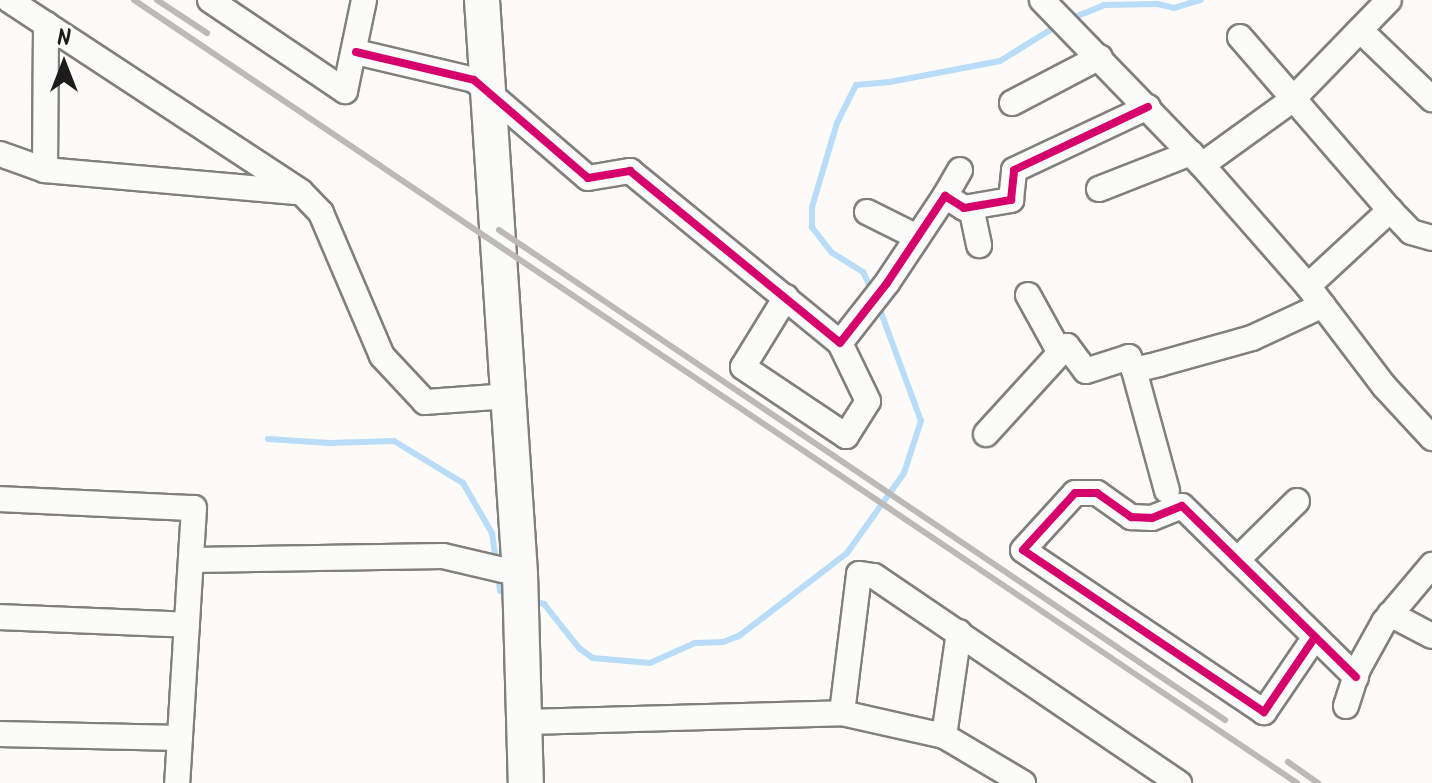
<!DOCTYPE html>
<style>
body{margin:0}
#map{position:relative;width:1432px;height:783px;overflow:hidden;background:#fcfbf8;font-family:Kalam,sans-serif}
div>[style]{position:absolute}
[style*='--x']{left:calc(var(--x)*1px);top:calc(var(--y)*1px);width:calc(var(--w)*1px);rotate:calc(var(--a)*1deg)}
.stream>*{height:6px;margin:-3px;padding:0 3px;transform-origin:3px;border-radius:3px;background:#b9dcf9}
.roads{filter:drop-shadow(2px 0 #81807f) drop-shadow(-2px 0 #81807f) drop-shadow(0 2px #81807f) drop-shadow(0 -2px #81807f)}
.street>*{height:24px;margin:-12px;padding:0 12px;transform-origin:12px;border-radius:12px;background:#fbfbf9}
.secondary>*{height:34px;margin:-17px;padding:0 17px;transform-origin:17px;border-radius:17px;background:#fbfbf9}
.rail>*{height:6px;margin:-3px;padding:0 3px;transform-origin:3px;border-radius:3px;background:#bbbab8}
.cycleway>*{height:8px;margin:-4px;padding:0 4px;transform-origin:4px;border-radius:4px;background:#d6006c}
span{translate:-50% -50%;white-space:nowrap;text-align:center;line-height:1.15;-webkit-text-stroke:8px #fdfcf7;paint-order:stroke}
.north{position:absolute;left:24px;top:24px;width:80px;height:80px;-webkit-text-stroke:6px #fdfcf7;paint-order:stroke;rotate:0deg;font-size:22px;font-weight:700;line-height:32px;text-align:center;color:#1c1c1c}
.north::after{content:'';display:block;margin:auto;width:28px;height:36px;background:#1c1c1c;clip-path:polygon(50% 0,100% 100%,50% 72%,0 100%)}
</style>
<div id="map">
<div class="stream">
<div style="--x:1070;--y:19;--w:37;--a:-22"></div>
<div style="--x:1104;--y:5;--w:54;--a:-1.1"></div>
<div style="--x:1158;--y:4;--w:16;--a:14"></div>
<div style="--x:1174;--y:8;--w:28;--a:-17"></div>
<div style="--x:872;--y:291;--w:21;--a:-115"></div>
<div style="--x:863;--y:272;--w:36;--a:-148"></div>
<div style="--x:832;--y:253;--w:33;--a:-128"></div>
<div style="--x:812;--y:227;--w:20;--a:-90"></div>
<div style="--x:812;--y:207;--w:88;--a:-73.4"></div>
<div style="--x:837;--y:123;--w:42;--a:-63.4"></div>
<div style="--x:856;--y:85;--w:34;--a:-5"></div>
<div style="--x:890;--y:82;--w:112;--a:-10.8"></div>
<div style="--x:1000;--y:61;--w:70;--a:-31.7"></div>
<div style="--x:268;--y:439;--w:62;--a:3.7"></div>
<div style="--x:330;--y:443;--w:64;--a:-1.8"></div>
<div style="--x:394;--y:441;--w:81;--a:31.3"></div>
<div style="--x:463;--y:483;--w:58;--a:59.9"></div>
<div style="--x:492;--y:533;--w:28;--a:82"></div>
<div style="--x:498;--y:576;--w:15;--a:82"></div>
<div style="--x:500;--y:591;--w:9;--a:18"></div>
<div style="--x:531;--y:600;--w:14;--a:17"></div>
<div style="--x:544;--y:604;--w:56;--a:51.5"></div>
<div style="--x:579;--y:648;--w:17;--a:36"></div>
<div style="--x:593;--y:658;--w:57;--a:5"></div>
<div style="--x:650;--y:663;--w:49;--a:-24"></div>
<div style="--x:695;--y:643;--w:28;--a:-2"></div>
<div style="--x:723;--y:642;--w:17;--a:-21"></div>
<div style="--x:739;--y:636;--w:136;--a:-37.5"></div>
<div style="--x:847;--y:553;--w:98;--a:-54.5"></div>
<div style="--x:904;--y:473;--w:55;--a:-71.9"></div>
<div style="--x:921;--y:421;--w:125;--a:-110.2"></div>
</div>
<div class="roads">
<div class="street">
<div style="--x:9;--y:0;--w:349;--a:33.3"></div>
<div style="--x:301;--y:192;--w:29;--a:46"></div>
<div style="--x:321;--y:213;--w:155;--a:66.9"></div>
<div style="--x:382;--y:356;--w:63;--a:46.9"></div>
<div style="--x:425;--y:402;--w:83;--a:-4.1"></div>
<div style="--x:210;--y:0;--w:163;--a:34"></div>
<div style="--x:345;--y:91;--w:93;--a:-78.2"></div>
<div style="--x:1042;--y:0;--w:230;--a:45.9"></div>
<div style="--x:1202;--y:165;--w:161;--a:48.8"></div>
<div style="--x:1308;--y:286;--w:126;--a:52.8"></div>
<div style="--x:1384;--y:386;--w:71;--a:47.3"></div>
<div style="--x:1360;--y:30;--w:100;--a:43.8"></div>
<div style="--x:1240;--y:37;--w:229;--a:49.1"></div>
<div style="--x:1390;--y:210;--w:30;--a:46"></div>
<div style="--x:1411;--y:232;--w:22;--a:16"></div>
<div style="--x:356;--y:52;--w:121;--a:13.3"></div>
<div style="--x:474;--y:80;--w:150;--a:40.7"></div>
<div style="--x:588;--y:178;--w:43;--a:-9.5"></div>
<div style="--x:630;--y:171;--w:271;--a:39.3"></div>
<div style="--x:840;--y:343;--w:76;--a:-51.9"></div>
<div style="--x:887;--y:283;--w:105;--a:-56.3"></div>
<div style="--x:945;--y:196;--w:22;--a:32"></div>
<div style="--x:964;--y:208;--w:48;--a:-9.7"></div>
<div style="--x:1011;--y:200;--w:30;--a:-84"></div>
<div style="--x:1014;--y:170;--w:148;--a:-25.2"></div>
<div style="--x:1012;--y:103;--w:99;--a:-27.6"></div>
<div style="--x:0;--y:154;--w:48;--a:19.6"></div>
<div style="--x:45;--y:170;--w:254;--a:5"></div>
<div style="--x:1202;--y:165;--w:111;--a:-35.8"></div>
<div style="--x:1292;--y:100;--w:139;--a:-45.9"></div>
<div style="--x:45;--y:170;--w:146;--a:-89.6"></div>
<div style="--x:1099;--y:189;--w:99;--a:-21.4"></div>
<div style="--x:945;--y:196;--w:30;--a:-60"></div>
<div style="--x:971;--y:207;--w:39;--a:78"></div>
<div style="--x:867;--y:212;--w:56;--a:26.6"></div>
<div style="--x:1308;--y:286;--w:112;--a:-42.8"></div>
<div style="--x:1028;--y:295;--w:66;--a:61.1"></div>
<div style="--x:1060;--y:353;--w:10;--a:-45"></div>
<div style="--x:1067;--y:346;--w:31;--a:53"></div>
<div style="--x:1086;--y:371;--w:45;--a:-18"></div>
<div style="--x:1129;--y:357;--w:14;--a:69"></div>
<div style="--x:1134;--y:370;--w:26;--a:-13"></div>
<div style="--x:1159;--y:364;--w:97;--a:-15.6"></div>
<div style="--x:1252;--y:338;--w:78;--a:-24.9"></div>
<div style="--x:786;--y:297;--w:82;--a:121.6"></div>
<div style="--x:743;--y:367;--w:124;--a:33.8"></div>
<div style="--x:846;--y:436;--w:41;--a:-57.8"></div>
<div style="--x:868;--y:401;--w:64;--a:-115.8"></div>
<div style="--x:1134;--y:370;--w:125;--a:74.7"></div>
<div style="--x:986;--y:434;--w:110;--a:-47.6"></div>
<div style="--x:0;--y:499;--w:194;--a:2.7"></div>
<div style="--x:194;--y:508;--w:276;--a:93.5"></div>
<div style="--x:193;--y:560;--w:250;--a:-0.9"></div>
<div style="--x:443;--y:556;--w:79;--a:13.2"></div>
<div style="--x:1237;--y:560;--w:84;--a:-44.5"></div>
<div style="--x:1390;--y:614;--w:47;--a:27.6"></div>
<div style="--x:0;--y:617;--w:187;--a:2.4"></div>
<div style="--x:1315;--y:637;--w:91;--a:124.2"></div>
<div style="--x:1264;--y:712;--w:290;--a:-146.1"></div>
<div style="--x:1023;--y:550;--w:77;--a:-47.6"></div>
<div style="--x:1075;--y:493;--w:22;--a:0"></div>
<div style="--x:1097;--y:493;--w:42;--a:35.2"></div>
<div style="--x:1131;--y:517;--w:21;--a:3"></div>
<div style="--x:1152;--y:518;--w:32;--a:-22"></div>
<div style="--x:1182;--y:506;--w:244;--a:44.5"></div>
<div style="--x:1346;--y:706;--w:39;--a:-72"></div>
<div style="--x:1358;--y:669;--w:54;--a:-61"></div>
<div style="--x:1384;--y:622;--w:75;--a:-49.9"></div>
<div style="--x:842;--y:713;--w:140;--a:-83"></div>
<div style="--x:859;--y:574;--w:15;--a:8"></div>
<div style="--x:874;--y:576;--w:369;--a:34.2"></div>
<div style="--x:527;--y:722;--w:315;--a:-1.6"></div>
<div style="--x:842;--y:713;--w:105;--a:12.7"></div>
<div style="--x:944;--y:736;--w:92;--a:30.7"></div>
<div style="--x:0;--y:734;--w:180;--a:1.3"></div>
<div style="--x:944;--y:736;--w:105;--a:-81.8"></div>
</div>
<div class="secondary">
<div style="--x:482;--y:0;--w:575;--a:86.21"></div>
<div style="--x:520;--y:574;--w:209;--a:88.4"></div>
</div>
</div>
<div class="rail">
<div style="--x:134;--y:0;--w:1402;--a:33.95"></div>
<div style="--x:157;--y:0;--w:60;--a:33.4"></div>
<div style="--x:499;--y:230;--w:876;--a:34.02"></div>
<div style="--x:1288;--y:762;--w:37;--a:35"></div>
</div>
<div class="cycleway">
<div style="--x:356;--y:52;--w:121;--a:13.3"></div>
<div style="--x:474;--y:80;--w:150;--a:40.7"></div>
<div style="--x:588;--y:178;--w:43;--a:-9.5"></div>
<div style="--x:630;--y:171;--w:271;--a:39.3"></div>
<div style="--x:840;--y:343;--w:76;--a:-51.9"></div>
<div style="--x:887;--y:283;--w:105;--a:-56.3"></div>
<div style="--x:945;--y:196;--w:22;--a:32"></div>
<div style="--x:964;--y:208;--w:48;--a:-9.7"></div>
<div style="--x:1011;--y:200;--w:30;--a:-84"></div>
<div style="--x:1014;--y:170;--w:148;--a:-25.2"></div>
<div style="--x:1315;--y:637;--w:91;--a:124.2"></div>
<div style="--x:1264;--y:712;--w:290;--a:-146.1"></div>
<div style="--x:1023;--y:550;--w:77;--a:-47.6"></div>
<div style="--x:1075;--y:493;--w:22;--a:0"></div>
<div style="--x:1097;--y:493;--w:42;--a:35.2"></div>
<div style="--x:1131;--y:517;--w:21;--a:3"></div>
<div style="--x:1152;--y:518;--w:32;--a:-22"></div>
<div style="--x:1182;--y:506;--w:244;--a:44.5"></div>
</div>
<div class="north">N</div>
</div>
